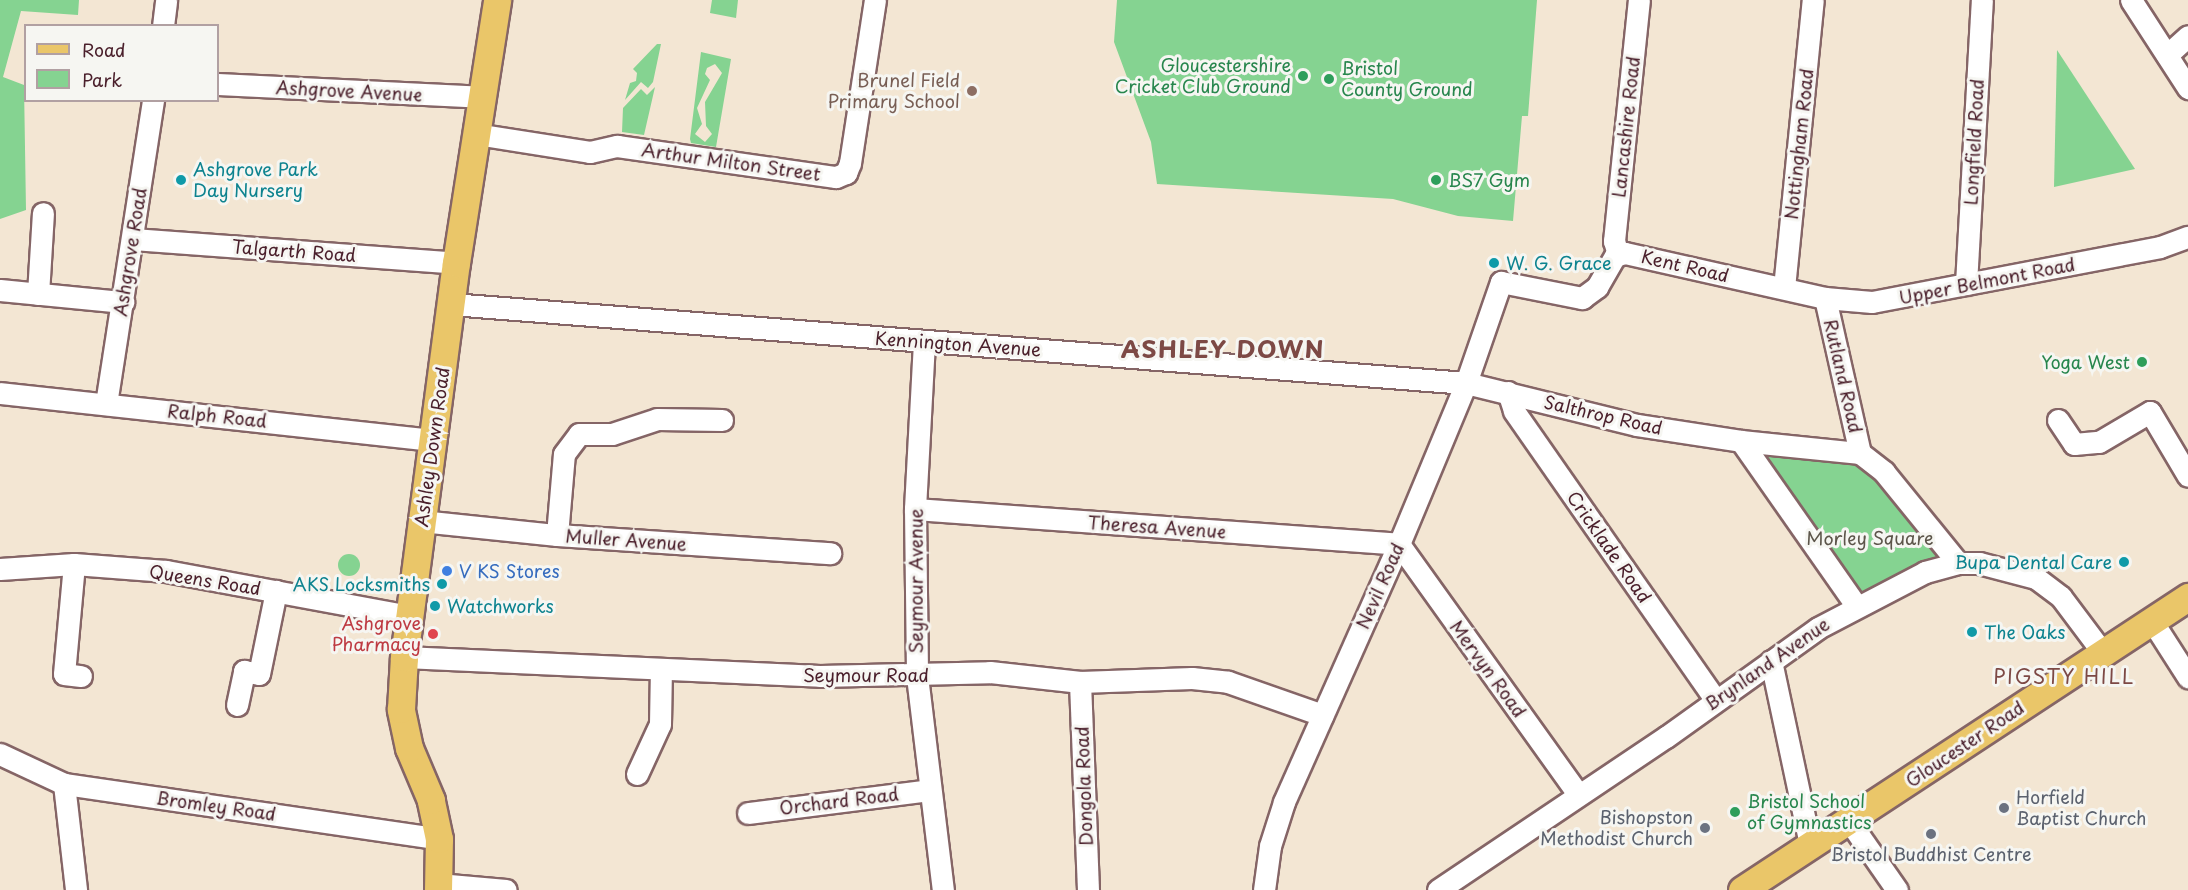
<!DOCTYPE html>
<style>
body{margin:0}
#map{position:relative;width:2188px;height:890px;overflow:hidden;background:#f3e6d3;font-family:"Playpen Sans",sans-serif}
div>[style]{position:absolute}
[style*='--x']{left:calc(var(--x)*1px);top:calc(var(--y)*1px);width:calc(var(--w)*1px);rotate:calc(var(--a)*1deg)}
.green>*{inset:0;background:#85d391}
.round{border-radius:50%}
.roads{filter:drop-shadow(2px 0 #856566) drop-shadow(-2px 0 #856566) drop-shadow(0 2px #856566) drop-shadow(0 -2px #856566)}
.minor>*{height:21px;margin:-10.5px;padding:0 10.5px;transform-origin:10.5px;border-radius:10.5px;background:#fff}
.major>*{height:27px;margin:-13.5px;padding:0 13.5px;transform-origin:13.5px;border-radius:13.5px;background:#eac669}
.dots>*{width:16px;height:16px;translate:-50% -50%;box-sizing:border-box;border:3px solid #f6f6f2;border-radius:50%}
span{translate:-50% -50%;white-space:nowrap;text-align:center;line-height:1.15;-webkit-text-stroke:6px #f6f6f2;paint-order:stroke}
.leisure-label{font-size:18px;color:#27864d}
.right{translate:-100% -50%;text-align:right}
.left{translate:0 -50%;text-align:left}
.education-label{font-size:18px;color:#785e54}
.street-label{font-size:18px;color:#4a1f2b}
.culture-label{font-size:18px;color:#0d838f}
.park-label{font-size:18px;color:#5c554a}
.shop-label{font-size:18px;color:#366cbe}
.health-label{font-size:18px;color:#be3a42}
.worship-label{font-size:18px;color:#5b616d}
.neighbourhood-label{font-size:20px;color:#7d4945;letter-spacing:1.5px}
.district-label{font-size:24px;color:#7d4945;font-weight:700;letter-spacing:1.5px}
.legend{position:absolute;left:24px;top:24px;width:195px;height:78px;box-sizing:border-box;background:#f6f6f2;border:2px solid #b1a0a2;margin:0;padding:8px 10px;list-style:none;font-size:18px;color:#4a1f2b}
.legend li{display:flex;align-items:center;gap:12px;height:30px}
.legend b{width:30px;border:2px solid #b1a0a2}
</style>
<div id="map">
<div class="green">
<div style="clip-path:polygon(0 0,79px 0,78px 15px,21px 11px,3px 77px,24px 85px,26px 210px,0 219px)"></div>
<div style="clip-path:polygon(712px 0,738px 0,736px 18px,710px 13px)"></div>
<div style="clip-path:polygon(1117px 0,1537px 0,1528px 116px,1522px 116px,1513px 221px,1458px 216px,1393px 199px,1157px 184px,1151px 142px,1114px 42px)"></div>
<div style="clip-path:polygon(657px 44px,661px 44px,653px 82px,648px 88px,641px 82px,625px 100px,630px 83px,636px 81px,637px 73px,633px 69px)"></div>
<div style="clip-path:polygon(2057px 50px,2135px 169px,2054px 187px)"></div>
<div style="clip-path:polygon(evenodd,701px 52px,731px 59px,716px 147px,691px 143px,690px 139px,701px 52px,715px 64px,722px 73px,705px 102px,706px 126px,712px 134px,705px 142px,695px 134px,702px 124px,697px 108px,710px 80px,705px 74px,707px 68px,715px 64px)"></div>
<div style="clip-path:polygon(655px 87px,644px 135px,622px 132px,623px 108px,641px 89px,647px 95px)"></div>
<div style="clip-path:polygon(1756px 451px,1857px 464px,1875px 476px,1938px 550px,1935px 559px,1857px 595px)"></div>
<div class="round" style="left:338px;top:554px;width:22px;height:22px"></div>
</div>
<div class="roads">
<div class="minor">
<div style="--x:2131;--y:0;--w:105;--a:57.1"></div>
<div style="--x:163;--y:26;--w:26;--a:-83"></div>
<div style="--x:2167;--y:55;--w:28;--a:-42"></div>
<div style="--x:218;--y:84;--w:263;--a:2.8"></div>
<div style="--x:476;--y:134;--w:115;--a:9"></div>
<div style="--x:590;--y:152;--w:28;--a:-13"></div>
<div style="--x:617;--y:146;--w:221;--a:8.1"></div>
<div style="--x:836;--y:177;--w:11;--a:-22"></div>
<div style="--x:846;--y:173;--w:11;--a:-68"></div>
<div style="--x:850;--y:163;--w:165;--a:-81.3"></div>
<div style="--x:133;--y:239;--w:324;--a:4.2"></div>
<div style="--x:1618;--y:254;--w:14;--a:-107"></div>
<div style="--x:1614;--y:241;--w:242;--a:-84.1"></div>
<div style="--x:1966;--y:284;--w:284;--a:-86.8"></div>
<div style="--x:1784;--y:288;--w:289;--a:-84.3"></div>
<div style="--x:0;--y:290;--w:124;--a:5.6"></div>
<div style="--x:38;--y:294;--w:81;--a:-86.5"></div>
<div style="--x:1825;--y:298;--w:159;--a:77.3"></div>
<div style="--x:451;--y:304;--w:1018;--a:4.45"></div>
<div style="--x:1466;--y:383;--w:176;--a:13.8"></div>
<div style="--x:1637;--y:425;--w:105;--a:8.7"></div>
<div style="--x:1741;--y:441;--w:120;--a:5.8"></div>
<div style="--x:1860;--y:453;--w:31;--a:38"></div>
<div style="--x:1884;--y:472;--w:117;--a:50.9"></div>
<div style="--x:924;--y:342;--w:167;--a:93.1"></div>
<div style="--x:915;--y:509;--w:167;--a:89.3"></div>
<div style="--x:917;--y:676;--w:216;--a:83.1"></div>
<div style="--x:1508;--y:392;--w:20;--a:72"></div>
<div style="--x:1514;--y:411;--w:351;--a:55.1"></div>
<div style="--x:0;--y:393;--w:436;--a:6.2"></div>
<div style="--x:106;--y:404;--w:308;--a:-81.2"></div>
<div style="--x:2058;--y:420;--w:29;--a:56"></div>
<div style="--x:2074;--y:444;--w:25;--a:-5"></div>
<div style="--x:2099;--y:442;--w:59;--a:-30.5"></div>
<div style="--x:2150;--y:412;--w:74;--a:59.3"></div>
<div style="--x:1741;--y:441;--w:200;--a:55"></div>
<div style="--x:915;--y:509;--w:485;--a:4.1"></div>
<div style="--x:1399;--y:544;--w:307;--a:54.4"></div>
<div style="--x:421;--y:521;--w:137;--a:5.9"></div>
<div style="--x:557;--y:535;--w:274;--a:3.8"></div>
<div style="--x:557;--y:535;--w:81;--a:-85.1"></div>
<div style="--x:564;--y:454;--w:25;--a:-53"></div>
<div style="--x:579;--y:434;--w:33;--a:0"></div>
<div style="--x:612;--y:434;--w:47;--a:-18.4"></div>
<div style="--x:657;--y:419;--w:65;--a:0.9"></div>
<div style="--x:74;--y:564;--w:110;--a:95.2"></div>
<div style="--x:64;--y:674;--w:17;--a:7"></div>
<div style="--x:0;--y:569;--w:74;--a:-3.9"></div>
<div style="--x:74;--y:564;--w:92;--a:4.4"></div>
<div style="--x:166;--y:571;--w:247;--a:10.5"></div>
<div style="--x:2152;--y:621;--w:67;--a:57.3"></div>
<div style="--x:404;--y:657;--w:416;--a:2.6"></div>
<div style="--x:820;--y:676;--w:170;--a:-1.3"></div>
<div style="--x:990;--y:672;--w:91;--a:6.3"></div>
<div style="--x:1080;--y:682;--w:112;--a:-2"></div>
<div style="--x:1192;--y:678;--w:36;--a:6"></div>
<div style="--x:1228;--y:682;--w:100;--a:19.3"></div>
<div style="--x:1771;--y:661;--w:187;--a:78"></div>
<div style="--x:1080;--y:682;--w:208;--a:87.8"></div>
<div style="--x:237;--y:705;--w:35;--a:-78"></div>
<div style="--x:244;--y:671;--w:15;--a:11"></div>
<div style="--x:259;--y:674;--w:85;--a:-78.4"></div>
<div style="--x:0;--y:754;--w:71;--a:25.1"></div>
<div style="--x:64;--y:784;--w:379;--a:8.3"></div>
<div style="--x:637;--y:774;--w:55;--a:-65.3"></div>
<div style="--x:660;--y:724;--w:55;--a:-89"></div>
<div style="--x:64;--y:784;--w:107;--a:83.5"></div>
<div style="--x:748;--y:813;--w:182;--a:-7.2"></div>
<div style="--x:1849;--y:821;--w:84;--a:55.2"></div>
<div style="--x:438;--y:884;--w:68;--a:5"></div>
<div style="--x:1264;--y:890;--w:44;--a:-82.2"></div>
<div style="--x:1270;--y:846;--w:46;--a:-72.3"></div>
<div style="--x:1284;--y:802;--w:282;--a:-66"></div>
<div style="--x:1399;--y:544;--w:174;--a:-67.4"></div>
<div style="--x:1466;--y:383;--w:107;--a:-70.9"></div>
<div style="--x:1501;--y:282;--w:83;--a:11.2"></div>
<div style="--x:1582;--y:298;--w:19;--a:-36"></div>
<div style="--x:1597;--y:287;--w:36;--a:-60"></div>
<div style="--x:1615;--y:256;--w:10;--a:-17"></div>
<div style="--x:1625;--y:253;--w:205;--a:12.7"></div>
<div style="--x:1825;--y:298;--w:47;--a:4.9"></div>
<div style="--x:1872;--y:302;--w:293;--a:-10.8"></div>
<div style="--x:2160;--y:247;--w:30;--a:-20"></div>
<div style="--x:1438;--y:890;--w:275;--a:-33.9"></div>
<div style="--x:1666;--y:737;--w:187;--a:-35.6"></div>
<div style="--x:1818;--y:628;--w:121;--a:-27.6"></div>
<div style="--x:1925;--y:572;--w:34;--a:-15"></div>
<div style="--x:1958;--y:563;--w:21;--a:0"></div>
<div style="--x:1979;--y:563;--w:59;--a:14.7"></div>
<div style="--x:2036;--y:578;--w:31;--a:37"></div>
<div style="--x:2061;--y:597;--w:70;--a:53.1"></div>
</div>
<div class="major">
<div style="--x:438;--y:890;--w:51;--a:-88.9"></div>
<div style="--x:439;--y:839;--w:40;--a:-102"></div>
<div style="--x:431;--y:800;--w:56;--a:-112.9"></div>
<div style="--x:409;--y:748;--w:40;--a:-102"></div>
<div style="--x:401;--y:709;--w:52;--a:-86.7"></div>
<div style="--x:404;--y:657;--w:397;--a:-82.5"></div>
<div style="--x:456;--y:263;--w:266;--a:-81.1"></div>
<div style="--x:1742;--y:890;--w:534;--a:-33.3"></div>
</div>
</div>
<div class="dots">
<div style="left:1303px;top:76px;background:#2e9e5b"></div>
<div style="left:1329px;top:79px;background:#2e9e5b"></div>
<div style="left:972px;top:91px;background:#8d6e63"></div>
<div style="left:181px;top:180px;background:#0f9aa8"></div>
<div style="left:1436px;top:180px;background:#2e9e5b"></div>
<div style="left:1494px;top:263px;background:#0f9aa8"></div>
<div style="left:2142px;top:362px;background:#2e9e5b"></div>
<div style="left:2124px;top:562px;background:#0f9aa8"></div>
<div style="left:447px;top:571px;background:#3f7fe0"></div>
<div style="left:442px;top:584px;background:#0f9aa8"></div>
<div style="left:435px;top:606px;background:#0f9aa8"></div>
<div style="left:1972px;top:632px;background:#0f9aa8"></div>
<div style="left:433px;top:634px;background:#e0444e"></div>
<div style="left:2004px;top:808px;background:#6b7280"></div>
<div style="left:1735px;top:812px;background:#2e9e5b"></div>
<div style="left:1705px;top:828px;background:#6b7280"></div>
<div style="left:1931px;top:834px;background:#6b7280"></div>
</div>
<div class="leisure-label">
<span class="right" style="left:1291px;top:76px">Gloucestershire<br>Cricket Club Ground</span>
<span class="left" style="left:1341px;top:79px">Bristol<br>County Ground</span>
<span class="left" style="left:1448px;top:180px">BS7 Gym</span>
<span class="right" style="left:2130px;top:362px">Yoga West</span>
<span class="left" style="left:1747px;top:812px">Bristol School<br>of Gymnastics</span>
</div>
<div class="education-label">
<span class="right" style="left:960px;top:91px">Brunel Field<br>Primary School</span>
</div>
<div class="street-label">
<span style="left:349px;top:91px;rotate:3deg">Ashgrove Avenue</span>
<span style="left:1626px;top:127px;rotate:-84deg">Lancashire Road</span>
<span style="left:1974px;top:142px;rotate:-87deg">Longfield Road</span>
<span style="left:1799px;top:144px;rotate:-84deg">Nottingham Road</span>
<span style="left:731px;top:162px;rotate:8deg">Arthur Milton Street</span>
<span style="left:294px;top:251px;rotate:4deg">Talgarth Road</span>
<span style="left:130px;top:252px;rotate:-81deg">Ashgrove Road</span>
<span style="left:1685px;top:266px;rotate:13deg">Kent Road</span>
<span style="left:1987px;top:281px;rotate:-11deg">Upper Belmont Road</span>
<span style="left:958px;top:344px;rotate:4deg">Kennington Avenue</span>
<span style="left:1843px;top:376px;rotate:77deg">Rutland Road</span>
<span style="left:1603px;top:415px;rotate:13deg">Salthrop Road</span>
<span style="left:217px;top:416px;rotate:6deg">Ralph Road</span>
<span style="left:432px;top:447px;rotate:-82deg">Ashley Down Road</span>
<span style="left:1157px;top:527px;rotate:4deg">Theresa Avenue</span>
<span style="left:626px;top:540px;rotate:4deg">Muller Avenue</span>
<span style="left:1609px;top:547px;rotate:55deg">Cricklade Road</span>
<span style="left:205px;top:580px;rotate:9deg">Queens Road</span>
<span style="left:916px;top:581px;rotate:-90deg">Seymour Avenue</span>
<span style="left:1380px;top:586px;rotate:-66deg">Nevil Road</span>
<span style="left:1767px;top:664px;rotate:-35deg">Brynland Avenue</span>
<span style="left:1488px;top:669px;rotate:54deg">Mervyn Road</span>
<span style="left:866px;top:675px">Seymour Road</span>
<span style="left:1965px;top:744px;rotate:-34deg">Gloucester Road</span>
<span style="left:1084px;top:786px;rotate:-92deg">Dongola Road</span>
<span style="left:839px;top:801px;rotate:-7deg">Orchard Road</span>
<span style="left:216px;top:806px;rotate:8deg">Bromley Road</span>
</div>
<div class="culture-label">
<span class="left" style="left:193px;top:180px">Ashgrove Park<br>Day Nursery</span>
<span class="left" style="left:1506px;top:263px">W. G. Grace</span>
<span class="right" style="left:2112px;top:562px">Bupa Dental Care</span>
<span class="right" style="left:430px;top:584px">AKS Locksmiths</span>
<span class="left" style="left:447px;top:606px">Watchworks</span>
<span class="left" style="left:1984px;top:632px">The Oaks</span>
</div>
<div class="park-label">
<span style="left:1870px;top:538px">Morley Square</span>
</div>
<div class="shop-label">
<span class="left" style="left:459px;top:571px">V KS Stores</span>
</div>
<div class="health-label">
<span class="right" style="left:421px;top:634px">Ashgrove<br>Pharmacy</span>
</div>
<div class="worship-label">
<span class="left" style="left:2016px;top:808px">Horfield<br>Baptist Church</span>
<span class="right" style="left:1693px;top:828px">Bishopston<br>Methodist Church</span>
<span style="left:1931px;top:854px">Bristol Buddhist Centre</span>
</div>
<div class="neighbourhood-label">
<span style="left:2064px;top:676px">PIGSTY HILL</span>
</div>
<div class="district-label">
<span style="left:1223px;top:349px">ASHLEY DOWN</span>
</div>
<ul class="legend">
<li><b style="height:8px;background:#eac669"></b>Road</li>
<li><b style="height:16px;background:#85d391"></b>Park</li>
</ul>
</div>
